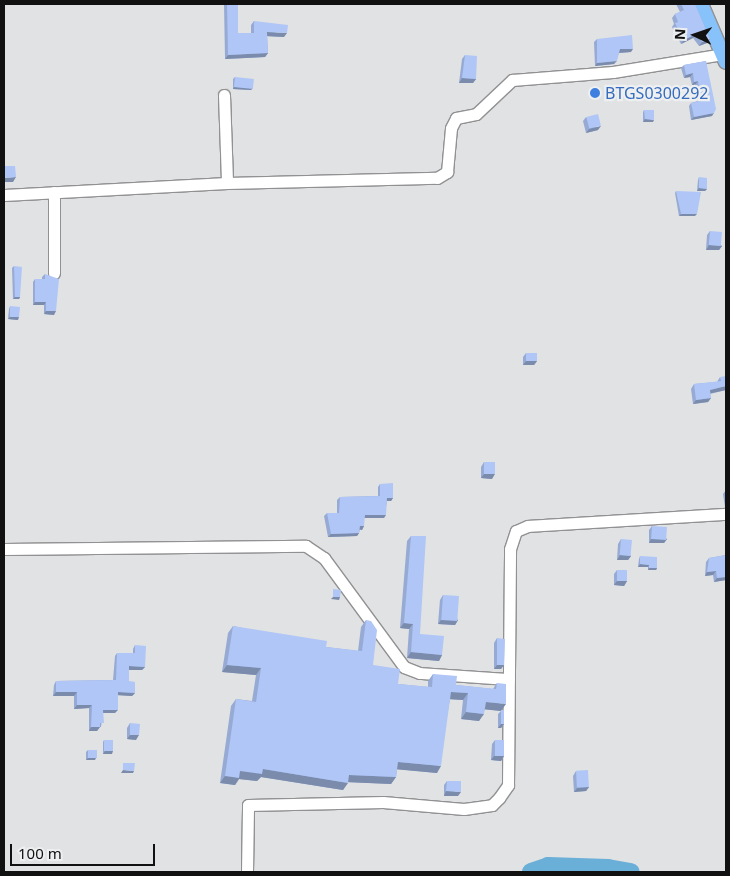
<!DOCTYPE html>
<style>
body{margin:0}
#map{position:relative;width:730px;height:876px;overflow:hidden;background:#e1e2e3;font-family:"Noto Sans",sans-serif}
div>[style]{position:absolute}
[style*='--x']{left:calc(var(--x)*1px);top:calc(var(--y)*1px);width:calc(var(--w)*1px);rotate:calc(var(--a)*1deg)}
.river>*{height:18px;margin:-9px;padding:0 9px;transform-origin:9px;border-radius:9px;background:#69afd7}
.roads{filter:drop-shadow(1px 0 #919193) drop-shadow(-1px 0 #919193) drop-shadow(0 1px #919193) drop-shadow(0 -1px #919193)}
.minor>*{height:11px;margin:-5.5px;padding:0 5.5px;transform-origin:5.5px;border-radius:5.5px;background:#fff}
.major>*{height:14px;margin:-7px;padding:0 7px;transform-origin:7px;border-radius:7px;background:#88c2fb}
.wall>*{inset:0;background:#96aad4}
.shaded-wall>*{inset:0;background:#7a8bac}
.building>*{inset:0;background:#afc6f6;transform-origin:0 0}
.dots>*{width:14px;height:14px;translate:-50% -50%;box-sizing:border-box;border:2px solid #eeeff0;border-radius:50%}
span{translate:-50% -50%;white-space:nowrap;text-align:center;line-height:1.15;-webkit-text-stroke:4.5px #eeeff0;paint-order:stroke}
.shop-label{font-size:16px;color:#366cbe}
.left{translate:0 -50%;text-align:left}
.frame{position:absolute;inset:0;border:5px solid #111112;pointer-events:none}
.north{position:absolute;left:670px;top:10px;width:50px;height:50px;-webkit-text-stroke:4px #eeeff0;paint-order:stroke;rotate:273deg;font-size:14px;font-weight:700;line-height:20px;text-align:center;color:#111112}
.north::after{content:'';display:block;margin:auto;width:18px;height:22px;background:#111112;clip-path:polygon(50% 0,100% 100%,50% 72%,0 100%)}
.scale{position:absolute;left:10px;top:844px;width:145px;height:22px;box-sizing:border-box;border:2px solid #111112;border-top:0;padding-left:6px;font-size:15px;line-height:18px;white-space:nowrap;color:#111112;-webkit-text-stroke:4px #eeeff0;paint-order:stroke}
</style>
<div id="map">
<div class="river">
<div style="--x:531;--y:872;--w:18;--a:-19"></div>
<div style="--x:548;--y:866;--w:60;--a:1.9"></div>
<div style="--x:608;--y:868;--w:23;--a:10"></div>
</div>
<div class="roads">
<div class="minor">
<div style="--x:224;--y:95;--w:88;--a:88"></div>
<div style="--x:54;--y:192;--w:81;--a:90"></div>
<div style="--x:4;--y:195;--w:223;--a:-3.1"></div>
<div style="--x:227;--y:183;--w:210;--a:-1.4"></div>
<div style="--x:437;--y:178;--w:12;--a:-31"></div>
<div style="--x:447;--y:172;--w:44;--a:-84.8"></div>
<div style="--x:451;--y:128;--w:11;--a:-63"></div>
<div style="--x:456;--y:118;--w:20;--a:-11"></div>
<div style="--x:476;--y:114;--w:50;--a:-43.4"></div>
<div style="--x:512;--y:80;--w:101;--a:-4.5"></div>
<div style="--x:613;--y:72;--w:111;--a:-9.3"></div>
<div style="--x:4;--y:549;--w:302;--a:-0.6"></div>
<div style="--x:306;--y:546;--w:22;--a:34"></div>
<div style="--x:324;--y:558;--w:135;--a:53.7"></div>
<div style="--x:404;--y:667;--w:17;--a:21"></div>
<div style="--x:420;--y:673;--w:89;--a:3.9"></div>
<div style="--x:247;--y:872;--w:67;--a:-89.1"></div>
<div style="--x:248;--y:805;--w:135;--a:-1.3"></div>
<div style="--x:383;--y:802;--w:81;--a:4.9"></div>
<div style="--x:464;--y:809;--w:28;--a:-8"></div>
<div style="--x:492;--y:805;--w:10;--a:-45"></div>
<div style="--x:499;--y:798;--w:16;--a:-55"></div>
<div style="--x:508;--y:785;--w:236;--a:-89.5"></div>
<div style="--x:510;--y:549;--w:19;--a:-72"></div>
<div style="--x:516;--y:531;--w:13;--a:-23"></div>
<div style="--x:528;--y:526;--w:198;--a:-3.5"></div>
</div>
<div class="major">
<div style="--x:701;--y:4;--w:63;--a:66.7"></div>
</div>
</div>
<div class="wall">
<div style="clip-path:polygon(224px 4px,238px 4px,238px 33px,251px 33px,251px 25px,254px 21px,284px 37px,267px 36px,268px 53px,265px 57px,225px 59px)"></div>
<div style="clip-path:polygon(676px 4px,695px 4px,710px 39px,707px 43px,699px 46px,693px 38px,681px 44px,672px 27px,674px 24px,672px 18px,675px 14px,680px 12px)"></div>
<div style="clip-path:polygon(597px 39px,631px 52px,619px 53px,614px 64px,595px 66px,594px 42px)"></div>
<div style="clip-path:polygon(465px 55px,476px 79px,473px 83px,459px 83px,462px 59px)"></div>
<div style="clip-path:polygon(706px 61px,712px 116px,691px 120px,689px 106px,691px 103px,698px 101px,695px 85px,692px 85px,690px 77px,684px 78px,681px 68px,684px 65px)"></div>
<div style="clip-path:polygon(235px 77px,253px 88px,251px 90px,233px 89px,233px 79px)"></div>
<div style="clip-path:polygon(644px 110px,653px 122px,643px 122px,643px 112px)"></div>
<div style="clip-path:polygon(586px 117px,598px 130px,586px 133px,583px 121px)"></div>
<div style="clip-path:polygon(699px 177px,707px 189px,705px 191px,697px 191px,698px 180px)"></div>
<div style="clip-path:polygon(676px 191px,695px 216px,679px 216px,675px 193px)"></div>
<div style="clip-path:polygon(710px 231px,722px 246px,719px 250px,706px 250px,707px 235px)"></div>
<div style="clip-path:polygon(14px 266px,20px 297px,19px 299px,13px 299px,12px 268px)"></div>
<div style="clip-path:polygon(45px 274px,54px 315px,44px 314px,44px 305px,33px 305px,33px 282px,35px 279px,42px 279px,42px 277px)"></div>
<div style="clip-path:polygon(10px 306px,18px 320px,8px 319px,9px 309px)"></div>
<div style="clip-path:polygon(526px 353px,537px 361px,534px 365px,523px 365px,523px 357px)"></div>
<div style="clip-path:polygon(720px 377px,726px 390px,710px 394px,711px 398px,708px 402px,693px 404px,691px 389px,694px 384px,717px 382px)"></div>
<div style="clip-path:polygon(484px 462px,492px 479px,481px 478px,481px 467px)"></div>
<div style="clip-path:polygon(380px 484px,393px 498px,391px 501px,387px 501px,384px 518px,364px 518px,364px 526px,362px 530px,360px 529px,359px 533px,357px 536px,328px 537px,324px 516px,327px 513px,337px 513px,337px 500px,340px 497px,378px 496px,378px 487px)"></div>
<div style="clip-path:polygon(726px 490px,726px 507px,725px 507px,723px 494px)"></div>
<div style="clip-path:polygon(652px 526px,667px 539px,664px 543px,649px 543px,649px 530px)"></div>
<div style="clip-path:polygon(411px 536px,420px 634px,442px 655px,439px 661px,407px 658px,409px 629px,400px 628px,407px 541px)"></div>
<div style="clip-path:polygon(621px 539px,631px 556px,628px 560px,617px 560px,618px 544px)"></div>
<div style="clip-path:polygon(726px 555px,726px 580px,714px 582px,713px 575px,705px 576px,706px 562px,709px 558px)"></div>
<div style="clip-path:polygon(640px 556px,657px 568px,656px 570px,648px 570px,648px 567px,638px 567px,639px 559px)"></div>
<div style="clip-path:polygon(617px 570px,627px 581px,624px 586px,614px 585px,614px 574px)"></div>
<div style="clip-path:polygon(443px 595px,458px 620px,455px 625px,438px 624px,440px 600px)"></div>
<div style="clip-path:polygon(366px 620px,373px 665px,398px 684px,428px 687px,428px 681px,433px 674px,456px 685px,493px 689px,497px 683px,504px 724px,501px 728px,498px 728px,498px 714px,501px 711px,485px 709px,479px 721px,461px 719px,463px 700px,450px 699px,437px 773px,397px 769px,396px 777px,391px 784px,348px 782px,343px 790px,261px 777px,257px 781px,239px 779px,235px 785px,220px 783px,231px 706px,236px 699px,252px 701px,256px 675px,222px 672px,228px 633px,233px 626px,326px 647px,358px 651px,361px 627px)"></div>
<div style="clip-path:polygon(497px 638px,504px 665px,501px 669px,494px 669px,494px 643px)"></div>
<div style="clip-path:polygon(135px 645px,145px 667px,142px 670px,129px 670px,129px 681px,135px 693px,132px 696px,118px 695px,115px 713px,103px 713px,101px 727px,100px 727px,97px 731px,89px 731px,89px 708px,74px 709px,74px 696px,53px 696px,54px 685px,56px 681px,113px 680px,115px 656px,117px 653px,133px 653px,133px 649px)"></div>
<div style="clip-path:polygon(130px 723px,136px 740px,127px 739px,127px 728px)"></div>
<div style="clip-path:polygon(104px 740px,112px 754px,103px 754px,103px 742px)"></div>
<div style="clip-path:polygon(495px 740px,504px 756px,501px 761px,491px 760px,492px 744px)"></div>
<div style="clip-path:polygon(88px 750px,95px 760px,86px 760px,86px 752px)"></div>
<div style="clip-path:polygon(576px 771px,589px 787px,586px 791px,574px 792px,573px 776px)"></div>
<div style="clip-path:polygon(447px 781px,458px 796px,444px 796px,444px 785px)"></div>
</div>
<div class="shaded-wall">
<div style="clip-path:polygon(267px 32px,287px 33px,284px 37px,264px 36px)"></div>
<div style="clip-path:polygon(696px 34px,693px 38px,681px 44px,684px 40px)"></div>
<div style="clip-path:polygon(710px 39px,707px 43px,699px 46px,702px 42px)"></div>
<div style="clip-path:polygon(620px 49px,633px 49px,631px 52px,617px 53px)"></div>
<div style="clip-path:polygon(268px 53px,265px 57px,225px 59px,228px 55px)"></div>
<div style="clip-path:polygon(617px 61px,614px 64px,595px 66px,597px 63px)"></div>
<div style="clip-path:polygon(693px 73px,690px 77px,684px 78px,686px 75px)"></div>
<div style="clip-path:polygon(462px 78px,476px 79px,473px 83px,459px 83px)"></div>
<div style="clip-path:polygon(698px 81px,695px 85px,692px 85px,694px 82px)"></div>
<div style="clip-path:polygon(234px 87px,253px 88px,251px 90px,233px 89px)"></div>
<div style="clip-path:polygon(714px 113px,712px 116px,691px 120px,694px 117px)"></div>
<div style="clip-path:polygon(645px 119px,654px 120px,653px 122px,643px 122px)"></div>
<div style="clip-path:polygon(601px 126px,598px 130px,586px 133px,589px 129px)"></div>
<div style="clip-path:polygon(16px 177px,13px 182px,4px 182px,4px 178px)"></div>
<div style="clip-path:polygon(699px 188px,707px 189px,705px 191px,697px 191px)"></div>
<div style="clip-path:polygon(681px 214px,697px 214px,695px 216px,679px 216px)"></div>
<div style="clip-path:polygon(709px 245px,722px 246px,719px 250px,706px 250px)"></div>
<div style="clip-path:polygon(15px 297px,20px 297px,19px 299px,13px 299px)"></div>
<div style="clip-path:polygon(35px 302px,46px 302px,44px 305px,33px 305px)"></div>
<div style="clip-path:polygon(46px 311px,56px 311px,54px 315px,44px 314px)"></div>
<div style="clip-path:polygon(10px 317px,19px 317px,18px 320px,8px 319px)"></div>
<div style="clip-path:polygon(526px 361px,537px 361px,534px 365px,523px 365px)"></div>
<div style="clip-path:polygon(726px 386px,726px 390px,707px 394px,710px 390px)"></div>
<div style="clip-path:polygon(711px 398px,708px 402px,693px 404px,696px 400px)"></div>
<div style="clip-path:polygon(484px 474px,495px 474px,492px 479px,481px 478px)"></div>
<div style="clip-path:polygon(387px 498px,393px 498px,391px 501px,385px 501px)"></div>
<div style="clip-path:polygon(365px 515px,386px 515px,384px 518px,362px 518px)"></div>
<div style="clip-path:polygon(360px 526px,364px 526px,362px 530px,357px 529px)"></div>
<div style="clip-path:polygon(359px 533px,357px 536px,328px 537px,331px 534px)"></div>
<div style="clip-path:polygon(651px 539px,667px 539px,664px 543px,649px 543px)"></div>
<div style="clip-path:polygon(620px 555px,631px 556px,628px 560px,617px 560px)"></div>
<div style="clip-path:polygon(640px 564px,649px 565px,648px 567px,638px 567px)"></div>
<div style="clip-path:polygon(649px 568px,657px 568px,656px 570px,648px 570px)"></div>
<div style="clip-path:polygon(716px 571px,713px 575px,705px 576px,707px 572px)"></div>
<div style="clip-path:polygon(726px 577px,726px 580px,714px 582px,717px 578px)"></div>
<div style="clip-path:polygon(617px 581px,627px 581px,624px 586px,614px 585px)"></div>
<div style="clip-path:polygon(333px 597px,340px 597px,339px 600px,331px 599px)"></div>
<div style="clip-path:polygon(441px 620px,458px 620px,455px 625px,438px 624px)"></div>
<div style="clip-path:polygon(404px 623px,413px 624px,409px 629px,400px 628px)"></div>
<div style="clip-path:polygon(411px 652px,442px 655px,439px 661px,407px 658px)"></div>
<div style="clip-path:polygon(227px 665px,261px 668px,256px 675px,222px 672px)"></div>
<div style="clip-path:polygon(497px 665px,504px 665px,501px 669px,494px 669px)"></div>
<div style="clip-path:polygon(129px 666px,145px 667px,142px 670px,127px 670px)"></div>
<div style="clip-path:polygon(56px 692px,77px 692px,74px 696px,53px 696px)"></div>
<div style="clip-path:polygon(118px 692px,135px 693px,132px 696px,115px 695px)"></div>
<div style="clip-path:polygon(451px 692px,468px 693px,463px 700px,446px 699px)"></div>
<div style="clip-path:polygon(486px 702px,506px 704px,501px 711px,481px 709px)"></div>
<div style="clip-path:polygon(77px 705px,92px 705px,89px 708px,74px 709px)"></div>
<div style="clip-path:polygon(103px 710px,118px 710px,115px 713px,101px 713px)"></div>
<div style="clip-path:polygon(466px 712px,484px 714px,479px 721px,461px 719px)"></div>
<div style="clip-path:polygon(501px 724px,504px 724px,501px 728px,498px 728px)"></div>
<div style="clip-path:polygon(91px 727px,100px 727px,97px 731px,89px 731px)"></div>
<div style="clip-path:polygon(130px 735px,139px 735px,136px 740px,127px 739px)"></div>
<div style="clip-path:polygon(105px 751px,113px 751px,112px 754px,103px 754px)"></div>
<div style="clip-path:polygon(494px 756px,504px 756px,501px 761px,491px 760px)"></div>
<div style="clip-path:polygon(88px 758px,96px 758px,95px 760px,86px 760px)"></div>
<div style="clip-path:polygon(398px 762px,441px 766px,437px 773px,393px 769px)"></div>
<div style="clip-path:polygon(263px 769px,348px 783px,343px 790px,261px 777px,257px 781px,239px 779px,235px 785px,220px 783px,225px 776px,240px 771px)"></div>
<div style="clip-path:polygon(123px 770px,134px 771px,133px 773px,121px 773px)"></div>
<div style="clip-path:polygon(349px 775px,396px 777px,391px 784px,344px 782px)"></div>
<div style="clip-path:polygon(589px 787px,586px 791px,574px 792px,577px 788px)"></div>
<div style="clip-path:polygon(446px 791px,461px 792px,458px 796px,444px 796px)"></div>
</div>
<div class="building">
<div style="clip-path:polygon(227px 4px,238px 4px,238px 33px,254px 33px,254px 21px,288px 25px,287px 33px,267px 32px,268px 53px,228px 55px)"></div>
<div style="clip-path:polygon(681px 4px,695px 4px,710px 39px,702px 42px,696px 34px,684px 40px,675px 23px,678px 22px,675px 14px,684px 10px)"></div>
<div style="clip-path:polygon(632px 35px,633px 49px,620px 49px,617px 61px,597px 63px,597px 39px)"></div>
<div style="clip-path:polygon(465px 55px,477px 56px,476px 79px,462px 78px)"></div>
<div style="clip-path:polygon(706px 61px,716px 109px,714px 113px,694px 117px,691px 103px,701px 101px,698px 81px,694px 82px,693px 73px,686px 75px,684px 65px)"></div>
<div style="left:235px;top:77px;width:19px;height:10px;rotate:6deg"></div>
<div style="clip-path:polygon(644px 110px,654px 110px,654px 120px,645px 119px)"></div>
<div style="left:598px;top:114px;width:12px;height:12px;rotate:76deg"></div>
<div style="clip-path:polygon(4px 166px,15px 166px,16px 177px,4px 178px)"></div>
<div style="clip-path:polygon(699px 177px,707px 178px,707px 189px,699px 188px)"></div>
<div style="clip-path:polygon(676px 191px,701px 192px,697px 214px,681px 214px)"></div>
<div style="left:710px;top:231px;width:12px;height:14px;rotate:5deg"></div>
<div style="clip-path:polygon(14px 266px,22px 267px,20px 297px,15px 297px)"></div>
<div style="clip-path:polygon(45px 274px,59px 279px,56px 311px,46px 311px,46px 302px,35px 302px,35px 279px,45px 279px)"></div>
<div style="clip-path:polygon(10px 306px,20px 307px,19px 317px,10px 317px)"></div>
<div style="left:526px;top:353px;width:11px;height:8px"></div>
<div style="clip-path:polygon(726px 376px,726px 386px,710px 390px,711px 398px,696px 400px,694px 384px,721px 381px,720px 377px)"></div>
<div style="left:484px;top:462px;width:11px;height:12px"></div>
<div style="clip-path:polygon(393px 483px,393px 498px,387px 498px,386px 515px,365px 515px,364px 526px,360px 526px,359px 533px,331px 534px,327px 513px,339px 513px,340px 497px,380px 496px,380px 484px)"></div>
<div style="left:652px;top:526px;width:15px;height:13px;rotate:4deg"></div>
<div style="clip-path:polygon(411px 536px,426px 536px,420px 634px,444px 636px,442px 655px,411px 652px,413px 624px,404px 623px)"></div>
<div style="left:621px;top:539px;width:11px;height:16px;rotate:5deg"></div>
<div style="clip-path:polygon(726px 555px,726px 577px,717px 578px,716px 571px,707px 572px,709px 558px)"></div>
<div style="clip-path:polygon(640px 556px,657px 557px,657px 568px,649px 568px,649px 565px,640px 564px)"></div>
<div style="left:617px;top:570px;width:10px;height:11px"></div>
<div style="clip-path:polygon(333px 589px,341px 590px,340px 597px,333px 597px)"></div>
<div style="left:443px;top:595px;width:16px;height:25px;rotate:4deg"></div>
<div style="clip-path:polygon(366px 620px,371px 621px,377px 630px,373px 665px,400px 669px,398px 684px,432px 687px,433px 674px,457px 676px,456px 685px,496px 689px,497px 683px,506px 684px,506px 704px,486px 702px,484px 714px,466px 712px,468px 693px,451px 692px,441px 766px,398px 762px,396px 777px,349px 775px,348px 783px,263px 769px,262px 774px,240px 771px,239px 778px,225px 776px,236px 699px,256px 702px,261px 668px,227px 665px,233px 626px,327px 641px,326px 647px,362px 651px)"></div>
<div style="clip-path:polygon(497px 638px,505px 639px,504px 665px,497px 665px)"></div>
<div style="clip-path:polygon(135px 645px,146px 646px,145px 667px,129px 666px,129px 681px,135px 682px,135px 693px,118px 692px,118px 710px,103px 710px,104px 723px,100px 723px,100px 727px,91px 727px,92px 705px,77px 705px,77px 692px,56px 692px,56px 681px,116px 680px,117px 653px,135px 653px)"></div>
<div style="left:501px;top:710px;width:3px;height:14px"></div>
<div style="clip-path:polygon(130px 723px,140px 724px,139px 735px,130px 735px)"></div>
<div style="left:104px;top:740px;width:9px;height:11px"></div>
<div style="left:495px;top:740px;width:9px;height:16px"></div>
<div style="left:88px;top:750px;width:9px;height:8px"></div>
<div style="clip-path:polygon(123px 763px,135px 763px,134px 771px,123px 770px)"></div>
<div style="left:588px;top:770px;width:17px;height:12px;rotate:87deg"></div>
<div style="clip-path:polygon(447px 781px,461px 781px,461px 792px,446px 791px)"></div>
</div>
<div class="dots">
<div style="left:595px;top:93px;background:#3f7fe0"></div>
</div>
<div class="shop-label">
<span class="left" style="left:605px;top:93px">BTGS0300292</span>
</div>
<div class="frame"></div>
<div class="north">N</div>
<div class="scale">100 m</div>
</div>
